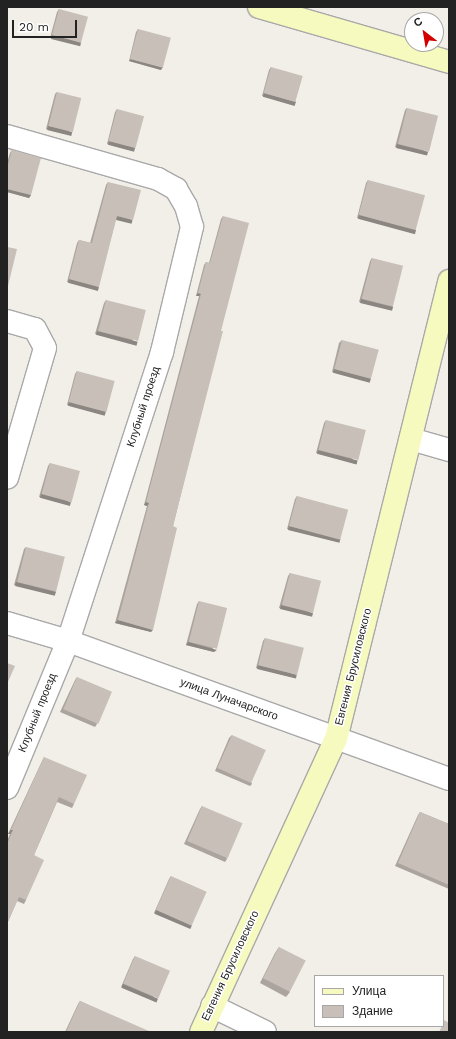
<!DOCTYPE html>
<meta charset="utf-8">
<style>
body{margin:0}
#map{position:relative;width:456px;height:1039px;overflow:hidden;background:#f2efe9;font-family:"Work Sans",sans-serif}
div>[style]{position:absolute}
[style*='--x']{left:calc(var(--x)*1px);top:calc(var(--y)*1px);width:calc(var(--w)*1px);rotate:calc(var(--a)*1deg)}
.roads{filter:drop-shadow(1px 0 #a9a9a9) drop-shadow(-1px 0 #a9a9a9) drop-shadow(0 1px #a9a9a9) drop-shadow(0 -1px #a9a9a9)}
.street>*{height:22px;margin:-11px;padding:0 11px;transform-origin:11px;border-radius:11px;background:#fff}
.secondary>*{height:22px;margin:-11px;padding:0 11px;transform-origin:11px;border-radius:11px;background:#f7fabf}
.wall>*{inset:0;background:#aba49e}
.shaded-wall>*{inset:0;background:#8b8681;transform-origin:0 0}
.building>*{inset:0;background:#c7bfb8;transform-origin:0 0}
span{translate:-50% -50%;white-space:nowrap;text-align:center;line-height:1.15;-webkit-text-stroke:3px #fff;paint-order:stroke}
.street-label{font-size:11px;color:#222}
.frame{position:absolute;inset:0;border:8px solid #222;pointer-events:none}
.legend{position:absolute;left:314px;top:975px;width:130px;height:52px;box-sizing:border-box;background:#fff;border:1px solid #a7a7a7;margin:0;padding:5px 7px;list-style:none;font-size:12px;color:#222}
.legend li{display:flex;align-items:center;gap:8px;height:20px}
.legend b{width:20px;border:1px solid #a7a7a7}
.north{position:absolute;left:404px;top:12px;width:40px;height:40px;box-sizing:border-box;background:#fff;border:1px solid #a7a7a7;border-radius:50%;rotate:329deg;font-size:11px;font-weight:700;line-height:16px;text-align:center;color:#222}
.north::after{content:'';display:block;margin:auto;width:14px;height:18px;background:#d40000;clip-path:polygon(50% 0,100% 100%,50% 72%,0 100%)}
.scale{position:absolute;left:12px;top:20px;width:65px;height:18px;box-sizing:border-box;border:2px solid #222;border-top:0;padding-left:5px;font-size:12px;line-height:14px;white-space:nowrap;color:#222;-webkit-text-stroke:3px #fff;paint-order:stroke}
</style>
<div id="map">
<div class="roads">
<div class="street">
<div style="--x:7;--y:136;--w:157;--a:15.9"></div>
<div style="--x:158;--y:179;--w:21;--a:29"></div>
<div style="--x:176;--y:189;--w:20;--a:60"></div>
<div style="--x:186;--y:206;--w:22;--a:74"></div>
<div style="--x:192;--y:227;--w:129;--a:103.5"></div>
<div style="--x:162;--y:352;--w:304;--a:108"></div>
<div style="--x:68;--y:641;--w:159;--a:112.5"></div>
<div style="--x:7;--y:321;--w:29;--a:16"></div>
<div style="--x:35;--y:329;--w:21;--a:62"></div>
<div style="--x:45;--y:348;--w:135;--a:106.3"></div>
<div style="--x:411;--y:439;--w:40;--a:16"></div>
<div style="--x:7;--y:623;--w:64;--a:16.4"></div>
<div style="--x:68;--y:641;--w:405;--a:19.9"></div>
<div style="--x:212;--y:1006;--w:59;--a:26.1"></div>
</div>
<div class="secondary">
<div style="--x:259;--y:7;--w:198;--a:16.1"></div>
<div style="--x:201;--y:1032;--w:323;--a:-65.3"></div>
<div style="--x:336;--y:739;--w:472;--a:-76.1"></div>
</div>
</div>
<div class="wall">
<div style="clip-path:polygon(59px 9px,79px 45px,50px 38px,57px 12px)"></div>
<div style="clip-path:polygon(138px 29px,161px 70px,129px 61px,136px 32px)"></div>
<div style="clip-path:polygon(271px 67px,296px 102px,294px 105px,262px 96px,269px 70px)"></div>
<div style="clip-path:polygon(57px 92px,70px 135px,46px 129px,55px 94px)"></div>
<div style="clip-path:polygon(407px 108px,426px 155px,395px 147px,405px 110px)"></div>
<div style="clip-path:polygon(117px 109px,135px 148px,133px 151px,107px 144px,115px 112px)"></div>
<div style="clip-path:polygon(12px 150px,31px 195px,29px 198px,7px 192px,7px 163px,10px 153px)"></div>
<div style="clip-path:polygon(368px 180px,416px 230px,414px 233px,357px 218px,366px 183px)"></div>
<div style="clip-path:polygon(108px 182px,131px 223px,116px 219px,97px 290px,67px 282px,77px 243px,79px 240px,90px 243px,106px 185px)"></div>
<div style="clip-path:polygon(223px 216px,221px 331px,173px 526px,151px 632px,115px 623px,147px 506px,144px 505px,199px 296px,196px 296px,204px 265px,206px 262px,209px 263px,221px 219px)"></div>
<div style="clip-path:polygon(372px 258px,393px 307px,391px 310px,359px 302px,370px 261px)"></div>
<div style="clip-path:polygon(106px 300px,136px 345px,95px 334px,104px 303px)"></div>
<div style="clip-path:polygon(342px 340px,371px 379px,369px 382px,332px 372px,339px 343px)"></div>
<div style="clip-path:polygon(77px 371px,106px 412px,104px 415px,67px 405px,75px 374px)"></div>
<div style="clip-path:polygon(326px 420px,356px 464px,316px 453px,324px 423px)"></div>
<div style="clip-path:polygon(50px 463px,69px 505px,39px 497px,48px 466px)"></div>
<div style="clip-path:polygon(297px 496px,340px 539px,338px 542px,287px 529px,295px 499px)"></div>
<div style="clip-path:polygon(26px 547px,56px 592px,54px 595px,14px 585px,24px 549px)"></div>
<div style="clip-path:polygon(290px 573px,311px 616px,279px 608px,288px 576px)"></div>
<div style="clip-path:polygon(199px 601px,214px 652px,186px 645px,197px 604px)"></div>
<div style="clip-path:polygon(265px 638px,295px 678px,256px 668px,263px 641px)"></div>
<div style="clip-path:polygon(77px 677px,97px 724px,95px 727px,60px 712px,75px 680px)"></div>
<div style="clip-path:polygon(232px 735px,252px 784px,250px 786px,215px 771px,229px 738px)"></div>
<div style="clip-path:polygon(44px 757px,74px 804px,72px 808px,57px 802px,34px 855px,26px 900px,24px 904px,17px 901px,7px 924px,7px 841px,10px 834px,8px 834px,42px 761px)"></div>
<div style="clip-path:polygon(202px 806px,227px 859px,225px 862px,184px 844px,200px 809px)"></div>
<div style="clip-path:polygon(420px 812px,449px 824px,449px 889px,395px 866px,418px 815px)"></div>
<div style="clip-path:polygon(171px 876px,192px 925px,190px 928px,154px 913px,169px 879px)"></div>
<div style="clip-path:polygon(279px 947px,290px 992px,286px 997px,260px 983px,275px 953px)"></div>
<div style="clip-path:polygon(135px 956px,156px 1002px,121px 987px,133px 959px)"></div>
<div style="clip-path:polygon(80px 1001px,148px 1032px,65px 1032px,78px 1004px)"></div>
</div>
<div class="shaded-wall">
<div style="left:52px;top:35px;width:30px;height:4px;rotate:14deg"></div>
<div style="clip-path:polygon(131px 59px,163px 67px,161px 70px,129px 61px)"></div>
<div style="left:264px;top:93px;width:33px;height:4px;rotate:16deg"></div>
<div style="left:48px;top:126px;width:25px;height:4px;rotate:14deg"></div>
<div style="left:109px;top:141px;width:27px;height:4px;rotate:15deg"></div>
<div style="left:397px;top:144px;width:32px;height:4px;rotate:14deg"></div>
<div style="clip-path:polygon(7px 189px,31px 195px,29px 198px,7px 192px)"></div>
<div style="left:359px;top:215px;width:59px;height:4px;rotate:15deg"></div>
<div style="left:117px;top:216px;width:16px;height:4px;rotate:14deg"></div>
<div style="left:69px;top:279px;width:31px;height:4px;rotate:15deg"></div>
<div style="clip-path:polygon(198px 293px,201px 294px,199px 296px,196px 296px)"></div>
<div style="left:361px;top:299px;width:33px;height:4px;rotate:14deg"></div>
<div style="left:97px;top:331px;width:42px;height:4px;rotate:15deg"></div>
<div style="left:334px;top:369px;width:38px;height:4px;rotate:15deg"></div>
<div style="left:69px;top:402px;width:38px;height:4px;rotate:15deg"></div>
<div style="left:318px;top:450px;width:41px;height:4px;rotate:15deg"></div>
<div style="left:41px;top:494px;width:31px;height:4px;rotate:15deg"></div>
<div style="clip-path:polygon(146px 502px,149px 503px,147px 506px,144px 505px)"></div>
<div style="left:289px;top:526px;width:53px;height:4px;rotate:14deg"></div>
<div style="left:16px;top:582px;width:41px;height:4px;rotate:14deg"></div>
<div style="left:281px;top:605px;width:33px;height:4px;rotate:14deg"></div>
<div style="clip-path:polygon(118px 620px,153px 630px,151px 632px,115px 623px)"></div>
<div style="clip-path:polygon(188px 642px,217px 650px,214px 652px,186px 645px)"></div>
<div style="left:258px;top:665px;width:40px;height:4px;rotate:14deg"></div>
<div style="clip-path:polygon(11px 830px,13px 830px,10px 834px,8px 834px)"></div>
<div style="left:156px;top:910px;width:39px;height:4px;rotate:23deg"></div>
<div style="left:123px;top:984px;width:38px;height:4px;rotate:23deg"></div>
</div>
<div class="building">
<div style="left:59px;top:9px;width:30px;height:27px;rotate:15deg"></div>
<div style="left:138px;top:29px;width:34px;height:31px;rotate:15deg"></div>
<div style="left:271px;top:67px;width:33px;height:27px;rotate:16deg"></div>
<div style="left:57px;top:92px;width:25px;height:35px;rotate:14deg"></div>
<div style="left:407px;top:108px;width:32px;height:37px;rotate:14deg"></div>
<div style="left:117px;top:109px;width:28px;height:33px;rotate:15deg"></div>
<div style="clip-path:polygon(12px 150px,41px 158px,31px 195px,7px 189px,7px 168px)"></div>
<div style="left:368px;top:180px;width:59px;height:36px;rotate:15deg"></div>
<div style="clip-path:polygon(108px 182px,141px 190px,133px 220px,117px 216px,99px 287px,69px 279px,79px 240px,92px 243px)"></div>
<div style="clip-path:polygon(223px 216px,249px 223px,221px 331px,223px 331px,173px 526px,177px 528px,153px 630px,118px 620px,149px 503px,146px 502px,201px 294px,198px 293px,206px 262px,210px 263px)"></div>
<div style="clip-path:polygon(7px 247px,17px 249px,8px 286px,7px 286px)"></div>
<div style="left:372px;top:258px;width:32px;height:42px;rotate:14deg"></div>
<div style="left:106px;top:300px;width:41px;height:32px;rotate:14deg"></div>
<div style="left:342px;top:340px;width:38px;height:30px;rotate:15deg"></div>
<div style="left:77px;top:371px;width:39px;height:32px;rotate:15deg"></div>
<div style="left:326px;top:420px;width:41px;height:31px;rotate:14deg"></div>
<div style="left:50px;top:463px;width:31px;height:32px;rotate:15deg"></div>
<div style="left:297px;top:496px;width:53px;height:31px;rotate:15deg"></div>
<div style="left:26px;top:547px;width:40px;height:36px;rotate:14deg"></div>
<div style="left:290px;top:573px;width:32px;height:33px;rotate:14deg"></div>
<div style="left:199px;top:601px;width:29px;height:42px;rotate:14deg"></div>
<div style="left:265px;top:638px;width:40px;height:28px;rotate:14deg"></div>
<div style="clip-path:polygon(7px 663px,15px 666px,7px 684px)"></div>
<div style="left:77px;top:677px;width:38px;height:35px;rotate:23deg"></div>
<div style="left:232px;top:735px;width:37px;height:36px;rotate:24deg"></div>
<div style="clip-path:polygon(44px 757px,87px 775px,74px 804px,59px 797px,34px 855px,44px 860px,26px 900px,19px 897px,7px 924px,7px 844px,13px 830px,11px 830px)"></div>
<div style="left:202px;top:806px;width:44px;height:38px;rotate:23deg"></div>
<div style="clip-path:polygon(420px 812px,449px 824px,449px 885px,398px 863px)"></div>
<div style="left:171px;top:876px;width:39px;height:37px;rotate:24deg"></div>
<div style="left:279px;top:947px;width:30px;height:35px;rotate:27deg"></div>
<div style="left:135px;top:956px;width:38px;height:30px;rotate:23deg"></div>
<div style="clip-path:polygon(80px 1001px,149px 1031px,148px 1032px,66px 1032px)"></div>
<div style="clip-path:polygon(444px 1020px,449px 1023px,449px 1032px,439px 1032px,442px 1026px,443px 1026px,443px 1023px)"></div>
</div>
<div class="street-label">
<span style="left:144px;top:407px;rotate:-72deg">Клубный проезд</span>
<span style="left:354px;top:667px;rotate:-76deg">Евгения Брусиловского</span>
<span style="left:229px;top:700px;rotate:20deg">улица Луначарского</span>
<span style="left:38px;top:713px;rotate:-68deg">Клубный проезд</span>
<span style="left:231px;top:966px;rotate:-65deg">Евгения Брусиловского</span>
</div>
<div class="frame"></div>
<ul class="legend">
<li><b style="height:5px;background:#f7fabf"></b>Улица</li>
<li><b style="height:11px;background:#c7bfb8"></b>Здание</li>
</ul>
<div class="north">С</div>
<div class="scale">20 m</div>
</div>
